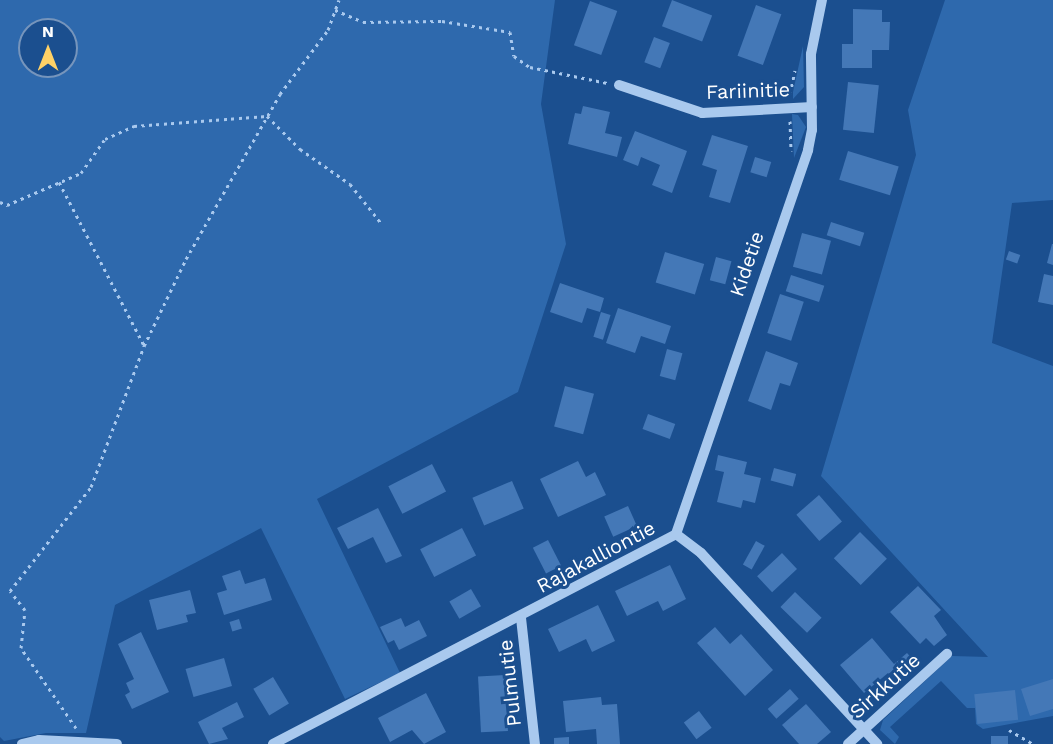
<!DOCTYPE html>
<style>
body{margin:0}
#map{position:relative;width:1053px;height:744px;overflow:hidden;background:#1b4f8f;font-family:"Work Sans",sans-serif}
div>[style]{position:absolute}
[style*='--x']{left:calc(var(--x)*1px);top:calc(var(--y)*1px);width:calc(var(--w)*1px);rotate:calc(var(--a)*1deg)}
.green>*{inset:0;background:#2e69ad}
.building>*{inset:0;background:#4478b7;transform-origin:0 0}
.path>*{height:3px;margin-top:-1.5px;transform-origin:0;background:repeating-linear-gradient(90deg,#a9c9ee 0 3px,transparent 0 7.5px)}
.minor>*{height:10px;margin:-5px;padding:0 5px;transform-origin:5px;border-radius:5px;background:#a9c9ee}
span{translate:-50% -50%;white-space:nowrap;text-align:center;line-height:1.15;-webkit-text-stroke:6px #1b4f8f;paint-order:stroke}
.street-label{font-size:20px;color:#fff}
.north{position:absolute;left:18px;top:18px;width:60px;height:60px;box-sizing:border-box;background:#1b4f8f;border:2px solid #7695bc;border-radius:50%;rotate:0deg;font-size:16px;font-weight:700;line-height:24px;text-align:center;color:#fff}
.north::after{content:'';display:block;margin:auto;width:21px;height:27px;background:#ffd166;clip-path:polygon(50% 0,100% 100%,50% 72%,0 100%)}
</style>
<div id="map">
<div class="green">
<div style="clip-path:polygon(evenodd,0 0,555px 0,541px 104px,566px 244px,518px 392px,317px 499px,400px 673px,345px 699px,261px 528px,115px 605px,86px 733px,46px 733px,4px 741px,0 737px,0 0,30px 30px,66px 30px,66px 66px,30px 66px,30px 30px)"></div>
<div style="clip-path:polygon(945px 0,1053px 0,1053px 200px,1012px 203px,992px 343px,1053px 366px,1053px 716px,983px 729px,976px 724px,975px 708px,967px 708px,941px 681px,890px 727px,899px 737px,895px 744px,880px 730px,883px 720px,952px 656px,988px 657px,821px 476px,916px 155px,908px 110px)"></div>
<div style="clip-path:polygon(803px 46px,804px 87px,793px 99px,793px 92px)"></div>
<div style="clip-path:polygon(792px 114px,798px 115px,806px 127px,794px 158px)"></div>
</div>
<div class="building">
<div style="left:672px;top:0;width:43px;height:28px;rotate:21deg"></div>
<div style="left:590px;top:1px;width:29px;height:47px;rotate:20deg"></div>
<div style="left:756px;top:5px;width:27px;height:54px;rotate:20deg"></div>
<div style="clip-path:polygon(853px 9px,882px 10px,882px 22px,890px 22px,889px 50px,872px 50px,872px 68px,842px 68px,842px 44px,853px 44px)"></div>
<div style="left:654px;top:37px;width:17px;height:27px;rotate:21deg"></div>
<div style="left:848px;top:82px;width:31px;height:48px;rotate:6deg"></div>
<div style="clip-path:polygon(583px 106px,610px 112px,605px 133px,622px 137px,617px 157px,568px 144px,575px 113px,581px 114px)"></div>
<div style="clip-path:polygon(635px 131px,687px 151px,672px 193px,652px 185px,660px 165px,641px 157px,638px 166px,623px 160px)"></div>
<div style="clip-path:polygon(712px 135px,748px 146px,730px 203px,709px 197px,717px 170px,702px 165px)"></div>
<div style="left:848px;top:151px;width:53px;height:30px;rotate:17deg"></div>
<div style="left:755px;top:157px;width:17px;height:16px;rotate:17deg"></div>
<div style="left:831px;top:222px;width:35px;height:14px;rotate:18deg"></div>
<div style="left:802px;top:233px;width:30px;height:35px;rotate:15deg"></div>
<div style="clip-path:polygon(1052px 244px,1053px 244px,1053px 265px,1047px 263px)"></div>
<div style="left:1009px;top:251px;width:12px;height:9px;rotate:20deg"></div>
<div style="left:665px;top:252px;width:41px;height:32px;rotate:17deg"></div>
<div style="left:716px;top:257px;width:16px;height:24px;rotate:15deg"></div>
<div style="clip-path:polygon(1044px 274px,1053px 276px,1053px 305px,1038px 302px)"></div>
<div style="left:791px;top:275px;width:35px;height:17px;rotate:18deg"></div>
<div style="clip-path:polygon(560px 283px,604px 298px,600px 312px,587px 308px,582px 323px,550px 312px)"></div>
<div style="left:780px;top:294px;width:25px;height:41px;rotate:18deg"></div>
<div style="clip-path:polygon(618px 308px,671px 326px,665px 344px,641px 336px,635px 353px,606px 343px)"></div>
<div style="left:601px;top:312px;width:10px;height:26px;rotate:17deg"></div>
<div style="left:667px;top:349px;width:16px;height:28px;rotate:15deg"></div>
<div style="clip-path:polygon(766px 351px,798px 363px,790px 386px,780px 383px,771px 410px,748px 401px)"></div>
<div style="left:565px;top:386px;width:30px;height:42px;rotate:15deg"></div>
<div style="left:648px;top:414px;width:29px;height:16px;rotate:20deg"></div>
<div style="clip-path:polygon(718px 455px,747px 462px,744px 474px,761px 478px,755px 503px,743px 500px,741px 508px,717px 502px,724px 472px,715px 470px)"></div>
<div style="clip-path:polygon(578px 461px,586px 477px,595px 472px,606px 495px,558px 517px,540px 479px)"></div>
<div style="left:432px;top:464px;width:31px;height:49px;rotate:63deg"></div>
<div style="left:774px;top:468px;width:23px;height:13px;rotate:15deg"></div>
<div style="left:512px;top:481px;width:30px;height:43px;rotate:67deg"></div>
<div style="left:819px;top:495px;width:35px;height:30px;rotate:49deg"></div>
<div style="left:628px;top:506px;width:22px;height:26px;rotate:66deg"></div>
<div style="clip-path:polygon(378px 508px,402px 556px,386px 563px,373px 537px,348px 549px,337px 528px)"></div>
<div style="left:462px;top:528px;width:31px;height:47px;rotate:63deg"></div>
<div style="left:860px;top:532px;width:38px;height:37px;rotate:45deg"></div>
<div style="left:548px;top:540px;width:29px;height:17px;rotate:63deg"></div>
<div style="left:756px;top:541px;width:10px;height:27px;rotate:29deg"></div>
<div style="left:782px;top:553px;width:22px;height:34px;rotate:47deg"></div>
<div style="clip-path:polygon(670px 565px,686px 599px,663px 611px,658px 601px,627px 616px,615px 591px)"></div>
<div style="clip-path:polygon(240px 570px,245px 584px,265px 578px,272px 600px,224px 615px,217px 593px,227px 590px,222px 576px)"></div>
<div style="clip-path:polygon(918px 586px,941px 610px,934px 616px,947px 635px,934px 646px,926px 638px,920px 644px,890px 612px)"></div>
<div style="left:471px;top:589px;width:20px;height:25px;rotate:60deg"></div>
<div style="clip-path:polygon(190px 590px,196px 613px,186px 615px,188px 622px,157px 630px,149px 600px)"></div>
<div style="left:795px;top:592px;width:37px;height:21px;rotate:44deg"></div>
<div style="clip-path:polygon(598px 605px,615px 641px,592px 652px,586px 639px,559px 652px,548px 629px)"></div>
<div style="clip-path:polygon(401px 618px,405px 627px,419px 620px,427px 636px,399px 650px,394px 640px,388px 643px,380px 627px)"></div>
<div style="left:239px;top:619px;width:10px;height:10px;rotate:73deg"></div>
<div style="clip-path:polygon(715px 627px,730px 644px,741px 634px,773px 670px,745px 696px,697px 643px)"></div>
<div style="clip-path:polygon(141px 632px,169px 692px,132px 709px,125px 695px,130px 692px,126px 683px,134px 679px,118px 644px)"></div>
<div style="clip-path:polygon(872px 638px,894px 664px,907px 653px,919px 666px,897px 684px,888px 673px,864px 693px,840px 665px)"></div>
<div style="left:224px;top:658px;width:29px;height:40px;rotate:74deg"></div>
<div style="left:505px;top:675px;width:56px;height:27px;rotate:87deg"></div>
<div style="left:273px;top:677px;width:31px;height:23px;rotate:59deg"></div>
<div style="clip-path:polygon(1053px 679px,1053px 709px,1030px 716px,1021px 689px)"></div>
<div style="left:790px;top:689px;width:13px;height:30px;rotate:48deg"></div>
<div style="left:1015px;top:690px;width:30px;height:41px;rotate:84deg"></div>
<div style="clip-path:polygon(426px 693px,446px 732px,424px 744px,412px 730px,390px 742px,378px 718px)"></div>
<div style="clip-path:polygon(601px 697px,602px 705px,617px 704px,620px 744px,597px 744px,596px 729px,566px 732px,563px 701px)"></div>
<div style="clip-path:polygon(237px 702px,244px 717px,222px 728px,228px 739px,209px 744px,198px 722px)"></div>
<div style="clip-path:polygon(806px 704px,831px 732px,817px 744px,799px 744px,782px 725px)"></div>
<div style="left:699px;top:711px;width:21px;height:19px;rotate:53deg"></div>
<div style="left:991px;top:736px;width:17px;height:8px"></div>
<div style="clip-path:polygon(569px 737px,569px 744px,554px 744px,554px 738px)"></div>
</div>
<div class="path">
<div style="--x:335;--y:10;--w:30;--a:23"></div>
<div style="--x:363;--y:22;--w:79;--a:-0.7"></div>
<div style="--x:442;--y:21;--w:69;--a:9.2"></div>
<div style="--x:510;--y:32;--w:24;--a:81"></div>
<div style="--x:514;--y:56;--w:19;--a:35"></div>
<div style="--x:530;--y:67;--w:79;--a:11.7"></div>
<div style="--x:790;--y:94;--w:24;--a:-78"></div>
<div style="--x:790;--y:121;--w:30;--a:88"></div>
<div style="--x:59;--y:182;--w:184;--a:62.5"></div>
<div style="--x:0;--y:202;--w:8;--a:23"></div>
<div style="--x:7;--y:205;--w:81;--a:-23.4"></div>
<div style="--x:81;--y:173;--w:42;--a:-54.8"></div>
<div style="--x:105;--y:139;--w:32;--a:-24"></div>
<div style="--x:134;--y:126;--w:133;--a:-4.3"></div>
<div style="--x:267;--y:116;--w:47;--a:45"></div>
<div style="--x:300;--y:149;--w:61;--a:35"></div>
<div style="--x:350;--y:184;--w:50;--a:51.5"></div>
<div style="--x:76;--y:728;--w:97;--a:-124.5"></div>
<div style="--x:21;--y:648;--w:38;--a:-84"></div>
<div style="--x:25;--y:610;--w:24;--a:-128"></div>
<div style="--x:10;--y:591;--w:132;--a:-52.1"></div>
<div style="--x:91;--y:487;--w:151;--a:-69.4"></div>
<div style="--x:144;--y:346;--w:97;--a:-64.2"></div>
<div style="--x:186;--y:259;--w:190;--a:-60.3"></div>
<div style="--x:280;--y:94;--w:80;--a:-53.1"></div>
<div style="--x:328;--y:30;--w:32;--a:-70"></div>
<div style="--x:1009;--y:730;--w:28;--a:30"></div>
</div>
<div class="minor">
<div style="--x:619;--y:85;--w:88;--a:18.6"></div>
<div style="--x:702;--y:113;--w:110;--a:-3.1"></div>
<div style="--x:676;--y:534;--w:406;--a:-71"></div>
<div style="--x:808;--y:150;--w:20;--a:-79"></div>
<div style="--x:812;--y:130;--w:76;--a:-90.8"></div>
<div style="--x:811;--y:54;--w:55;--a:-78.5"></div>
<div style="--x:521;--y:618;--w:127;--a:83.7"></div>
<div style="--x:22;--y:744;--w:17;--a:-13"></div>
<div style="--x:39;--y:740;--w:78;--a:2.9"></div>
<div style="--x:273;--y:744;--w:454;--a:-27.5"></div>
<div style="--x:676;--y:534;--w:31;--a:37"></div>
<div style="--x:701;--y:553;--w:260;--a:47.3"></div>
<div style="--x:848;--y:744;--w:134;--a:-42.3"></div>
</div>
<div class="street-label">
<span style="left:748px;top:91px;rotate:-2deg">Fariinitie</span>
<span style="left:747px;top:264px;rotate:-71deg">Kidetie</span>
<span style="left:596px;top:557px;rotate:-28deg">Rajakalliontie</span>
<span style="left:510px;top:683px;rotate:-96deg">Pulmutie</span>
<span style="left:885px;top:686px;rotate:-42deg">Sirkkutie</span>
</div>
<div class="north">N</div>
</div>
